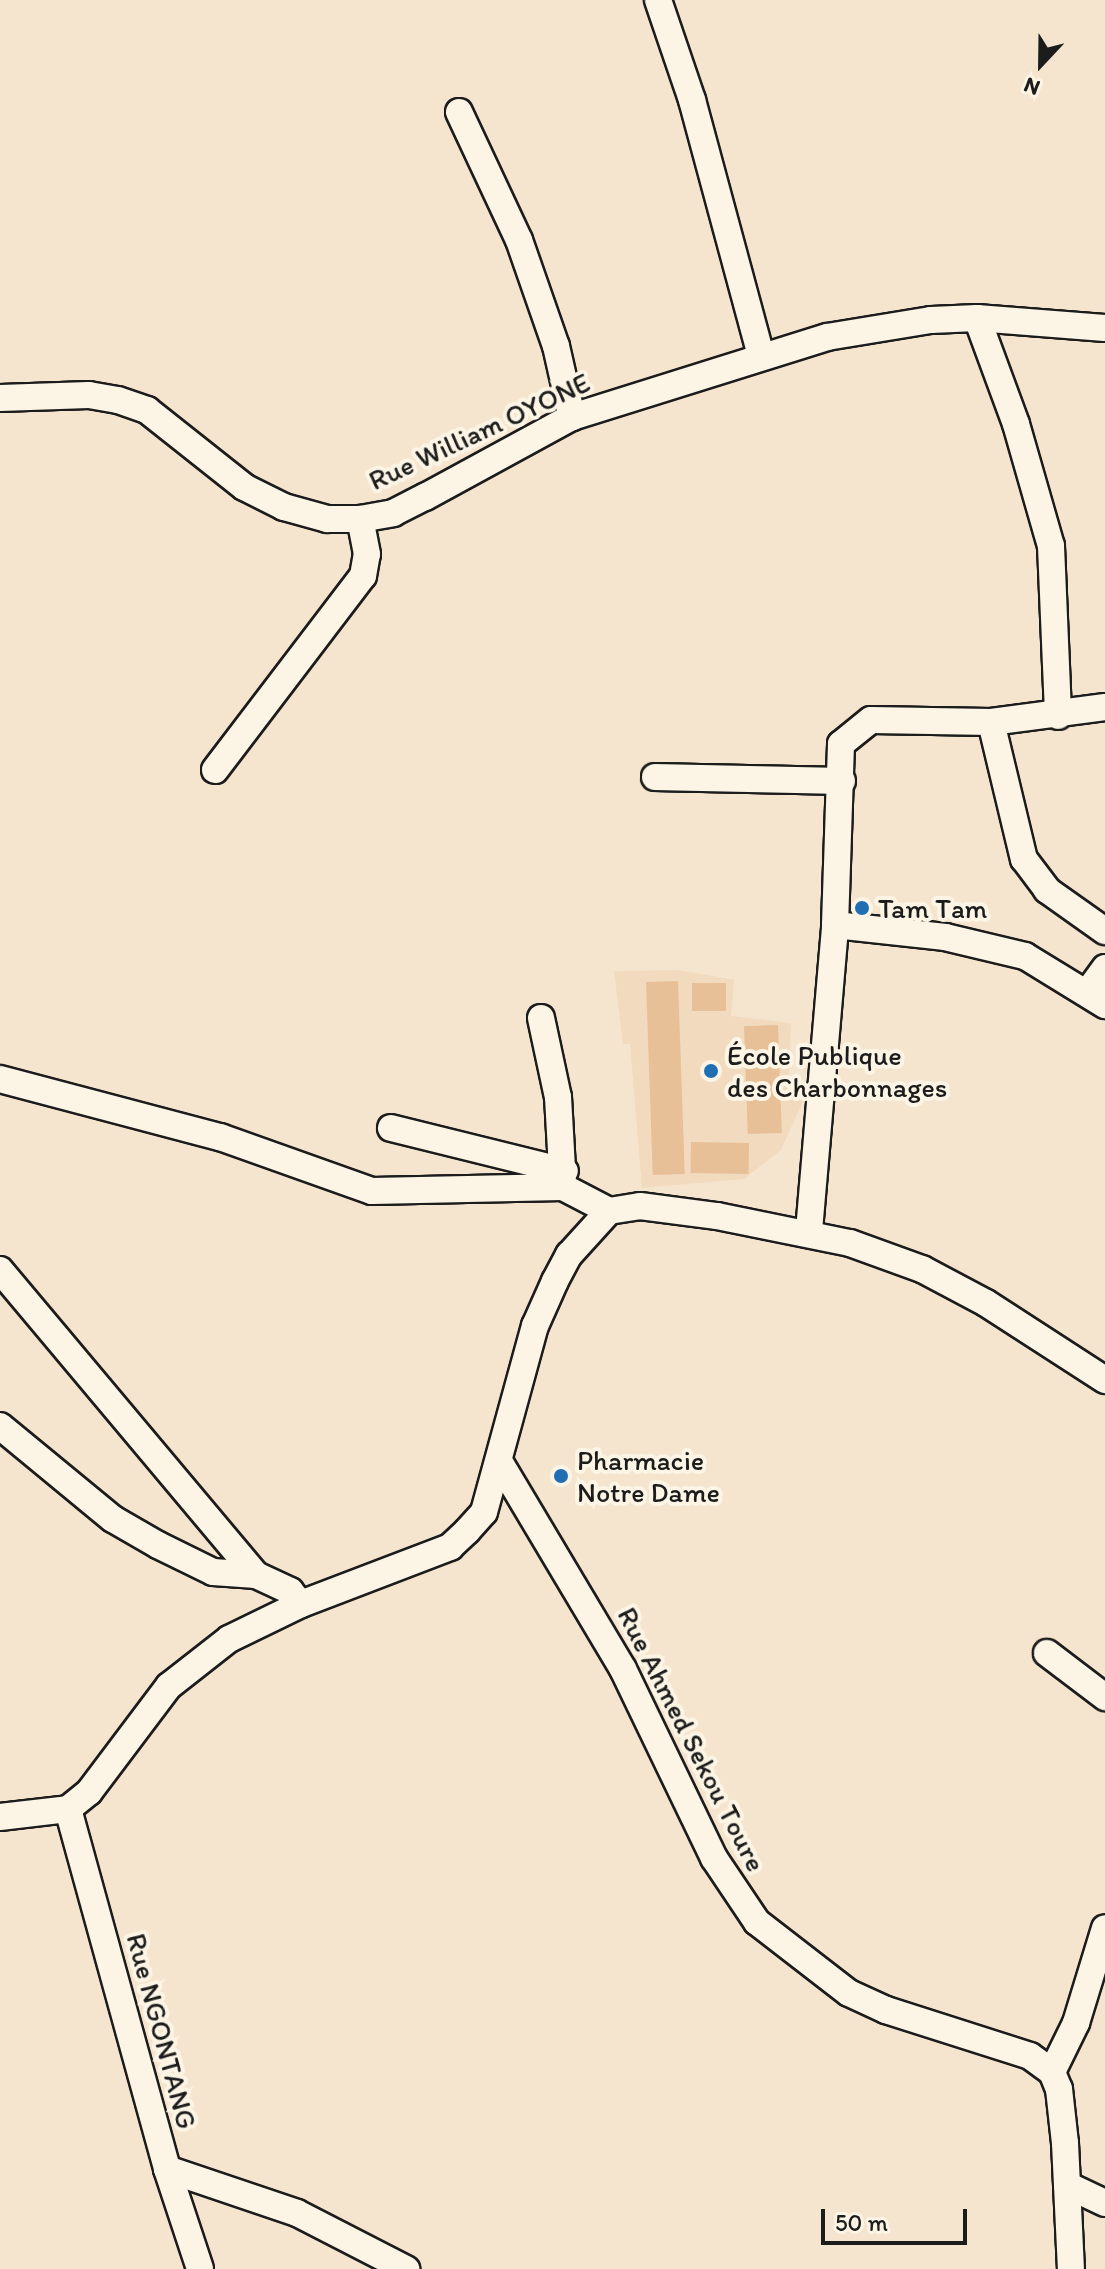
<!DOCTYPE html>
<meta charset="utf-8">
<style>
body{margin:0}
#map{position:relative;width:1105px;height:2269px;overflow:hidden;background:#f6e5ce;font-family:Itim,sans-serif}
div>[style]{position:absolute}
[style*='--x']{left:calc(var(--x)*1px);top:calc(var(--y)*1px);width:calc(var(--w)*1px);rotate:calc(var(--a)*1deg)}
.built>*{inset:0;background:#f2dabe}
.building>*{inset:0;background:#e7c097;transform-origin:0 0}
.roads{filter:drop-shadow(2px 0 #1c1c1c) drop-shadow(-2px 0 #1c1c1c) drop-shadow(0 2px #1c1c1c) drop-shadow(0 -2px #1c1c1c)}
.minor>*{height:26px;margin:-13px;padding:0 13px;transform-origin:13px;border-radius:13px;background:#fcf5e5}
.dots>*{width:22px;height:22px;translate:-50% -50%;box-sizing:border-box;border:4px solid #fcf5e5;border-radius:50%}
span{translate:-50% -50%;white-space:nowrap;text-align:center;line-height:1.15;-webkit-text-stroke:8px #fcf5e5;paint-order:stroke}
.street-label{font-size:28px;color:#1c1c1c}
.poi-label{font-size:28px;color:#1c1c1c}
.left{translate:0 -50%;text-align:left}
.north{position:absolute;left:1001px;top:24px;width:80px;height:80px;-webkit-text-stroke:6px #fcf5e5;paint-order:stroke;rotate:202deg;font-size:22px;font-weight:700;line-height:32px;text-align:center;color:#1c1c1c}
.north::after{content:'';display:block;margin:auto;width:28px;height:36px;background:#1c1c1c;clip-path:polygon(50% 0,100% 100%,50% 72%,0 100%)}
.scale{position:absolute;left:821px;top:2209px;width:146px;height:36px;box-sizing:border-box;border:4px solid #1c1c1c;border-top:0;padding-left:10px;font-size:24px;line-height:28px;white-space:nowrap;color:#1c1c1c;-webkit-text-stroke:6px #fcf5e5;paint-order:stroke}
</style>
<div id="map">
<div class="built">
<div style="clip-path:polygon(679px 970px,734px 980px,731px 1016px,791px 1023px,788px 1098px,803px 1101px,781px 1150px,744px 1179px,642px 1188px,630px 1044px,623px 1044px,614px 971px)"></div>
</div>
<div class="building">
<div style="left:678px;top:981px;width:193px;height:32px;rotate:88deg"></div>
<div style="left:692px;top:983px;width:34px;height:28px"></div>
<div style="left:778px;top:1025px;width:108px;height:34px;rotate:88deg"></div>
<div style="left:691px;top:1142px;width:58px;height:31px;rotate:1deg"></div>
</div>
<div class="roads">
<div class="minor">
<div style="--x:658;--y:0;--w:106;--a:71.2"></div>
<div style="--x:692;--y:100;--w:264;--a:74.9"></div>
<div style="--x:459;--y:112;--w:141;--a:64.9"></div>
<div style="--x:519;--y:240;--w:112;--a:70.8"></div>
<div style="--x:556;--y:346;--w:73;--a:77.3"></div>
<div style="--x:977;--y:318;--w:113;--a:69.8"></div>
<div style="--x:1016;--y:424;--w:127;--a:74"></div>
<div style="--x:1051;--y:546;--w:170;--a:87.6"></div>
<div style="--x:0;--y:398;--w:89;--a:-1.9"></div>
<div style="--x:89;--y:395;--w:29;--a:10"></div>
<div style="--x:118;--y:400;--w:31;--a:19"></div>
<div style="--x:147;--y:410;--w:124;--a:38.4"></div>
<div style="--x:244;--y:487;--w:45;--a:26.6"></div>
<div style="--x:284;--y:507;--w:45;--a:15.6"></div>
<div style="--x:327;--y:519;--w:33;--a:0"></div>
<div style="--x:360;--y:519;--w:34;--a:-10"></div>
<div style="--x:393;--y:513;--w:36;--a:-27"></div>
<div style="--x:425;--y:497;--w:167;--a:-28.6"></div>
<div style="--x:572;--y:417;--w:267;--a:-17.4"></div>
<div style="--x:827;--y:337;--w:105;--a:-9.3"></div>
<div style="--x:931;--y:320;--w:46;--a:-2.5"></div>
<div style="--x:977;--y:318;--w:128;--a:4.5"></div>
<div style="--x:991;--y:722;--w:141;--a:76.5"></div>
<div style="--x:1024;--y:859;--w:39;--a:53"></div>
<div style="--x:1047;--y:890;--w:71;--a:35.3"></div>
<div style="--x:215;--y:770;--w:244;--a:-52.7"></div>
<div style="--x:363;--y:576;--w:22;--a:-80"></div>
<div style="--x:367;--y:554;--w:36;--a:-101"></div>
<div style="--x:655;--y:777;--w:187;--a:1.2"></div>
<div style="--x:835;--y:925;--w:111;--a:6.2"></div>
<div style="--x:945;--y:937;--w:82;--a:13.4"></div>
<div style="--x:1025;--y:956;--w:94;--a:31.5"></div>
<div style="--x:1087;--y:993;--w:31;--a:-54"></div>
<div style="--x:541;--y:1018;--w:81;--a:77.9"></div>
<div style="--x:558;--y:1097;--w:90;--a:86.8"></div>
<div style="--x:0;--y:1079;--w:228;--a:14.8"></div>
<div style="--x:220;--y:1137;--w:161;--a:19.6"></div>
<div style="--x:372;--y:1191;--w:191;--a:-1.2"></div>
<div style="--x:563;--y:1187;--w:52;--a:27.6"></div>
<div style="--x:391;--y:1128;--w:179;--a:13.9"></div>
<div style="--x:809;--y:1231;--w:307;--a:-85.1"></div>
<div style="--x:835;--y:925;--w:181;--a:-88.1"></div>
<div style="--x:841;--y:744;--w:38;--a:-39"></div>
<div style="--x:871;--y:720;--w:120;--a:1"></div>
<div style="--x:991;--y:722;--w:115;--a:-7.5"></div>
<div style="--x:0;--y:1270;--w:398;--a:50"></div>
<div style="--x:256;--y:1575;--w:38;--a:25"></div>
<div style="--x:290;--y:1591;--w:17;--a:50"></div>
<div style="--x:0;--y:1426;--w:146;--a:39.5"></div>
<div style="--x:113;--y:1519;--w:52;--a:30"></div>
<div style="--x:158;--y:1545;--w:61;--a:26.1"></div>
<div style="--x:213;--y:1572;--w:43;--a:4"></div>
<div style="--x:499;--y:1461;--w:242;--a:59.2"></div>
<div style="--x:623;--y:1669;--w:210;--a:64.3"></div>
<div style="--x:714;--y:1858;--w:77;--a:56.1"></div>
<div style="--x:757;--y:1922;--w:116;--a:37.7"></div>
<div style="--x:849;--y:1993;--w:41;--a:24.7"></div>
<div style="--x:886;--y:2010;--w:151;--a:17.7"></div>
<div style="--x:1030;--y:2056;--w:27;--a:36"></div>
<div style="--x:1052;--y:2072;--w:18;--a:68"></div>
<div style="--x:1059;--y:2089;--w:54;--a:83.7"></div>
<div style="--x:1065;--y:2143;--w:126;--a:87.3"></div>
<div style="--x:1047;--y:1653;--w:73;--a:37.2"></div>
<div style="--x:68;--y:1809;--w:373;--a:74.6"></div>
<div style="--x:167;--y:2169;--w:105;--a:71.7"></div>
<div style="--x:0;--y:1817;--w:68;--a:-6.7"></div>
<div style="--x:68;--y:1809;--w:27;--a:-39"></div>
<div style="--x:89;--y:1792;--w:133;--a:-53"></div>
<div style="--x:169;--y:1686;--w:76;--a:-38.1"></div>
<div style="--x:229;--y:1639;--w:80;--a:-25.9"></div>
<div style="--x:301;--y:1604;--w:160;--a:-20.9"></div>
<div style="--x:450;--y:1547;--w:23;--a:-43"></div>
<div style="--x:467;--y:1531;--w:25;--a:-48"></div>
<div style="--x:484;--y:1512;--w:193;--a:-74.7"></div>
<div style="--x:535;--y:1326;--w:49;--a:-66"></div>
<div style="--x:555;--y:1281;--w:30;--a:-62"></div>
<div style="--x:569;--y:1255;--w:59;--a:-47.7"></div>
<div style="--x:609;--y:1211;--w:31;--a:-9"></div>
<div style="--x:640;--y:1206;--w:78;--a:7.4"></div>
<div style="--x:717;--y:1216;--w:136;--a:11.5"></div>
<div style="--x:850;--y:1243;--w:77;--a:19.9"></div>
<div style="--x:922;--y:1269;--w:72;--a:28"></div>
<div style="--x:986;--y:1303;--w:142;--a:32.9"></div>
<div style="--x:1052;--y:2072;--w:55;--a:-63.9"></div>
<div style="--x:1076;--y:2023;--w:99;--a:-73"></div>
<div style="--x:167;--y:2169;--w:137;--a:18.7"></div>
<div style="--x:297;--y:2213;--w:123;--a:27.2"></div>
<div style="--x:1067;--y:2185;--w:42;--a:25.3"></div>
</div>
</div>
<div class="dots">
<div style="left:862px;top:908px;background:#1f6fb2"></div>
<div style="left:711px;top:1071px;background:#1f6fb2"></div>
<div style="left:561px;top:1476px;background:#1f6fb2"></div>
</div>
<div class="street-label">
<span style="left:479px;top:431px;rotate:-25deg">Rue William OYONE</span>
<span style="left:692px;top:1739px;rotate:63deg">Rue Ahmed Sekou Toure</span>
<span style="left:162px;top:2031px;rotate:75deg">Rue NGONTANG</span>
</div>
<div class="poi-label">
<span class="left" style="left:878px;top:908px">Tam Tam</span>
<span class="left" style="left:727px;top:1071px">École Publique<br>des Charbonnages</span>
<span class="left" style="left:577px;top:1476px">Pharmacie<br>Notre Dame</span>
</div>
<div class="north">N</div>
<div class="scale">50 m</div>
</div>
